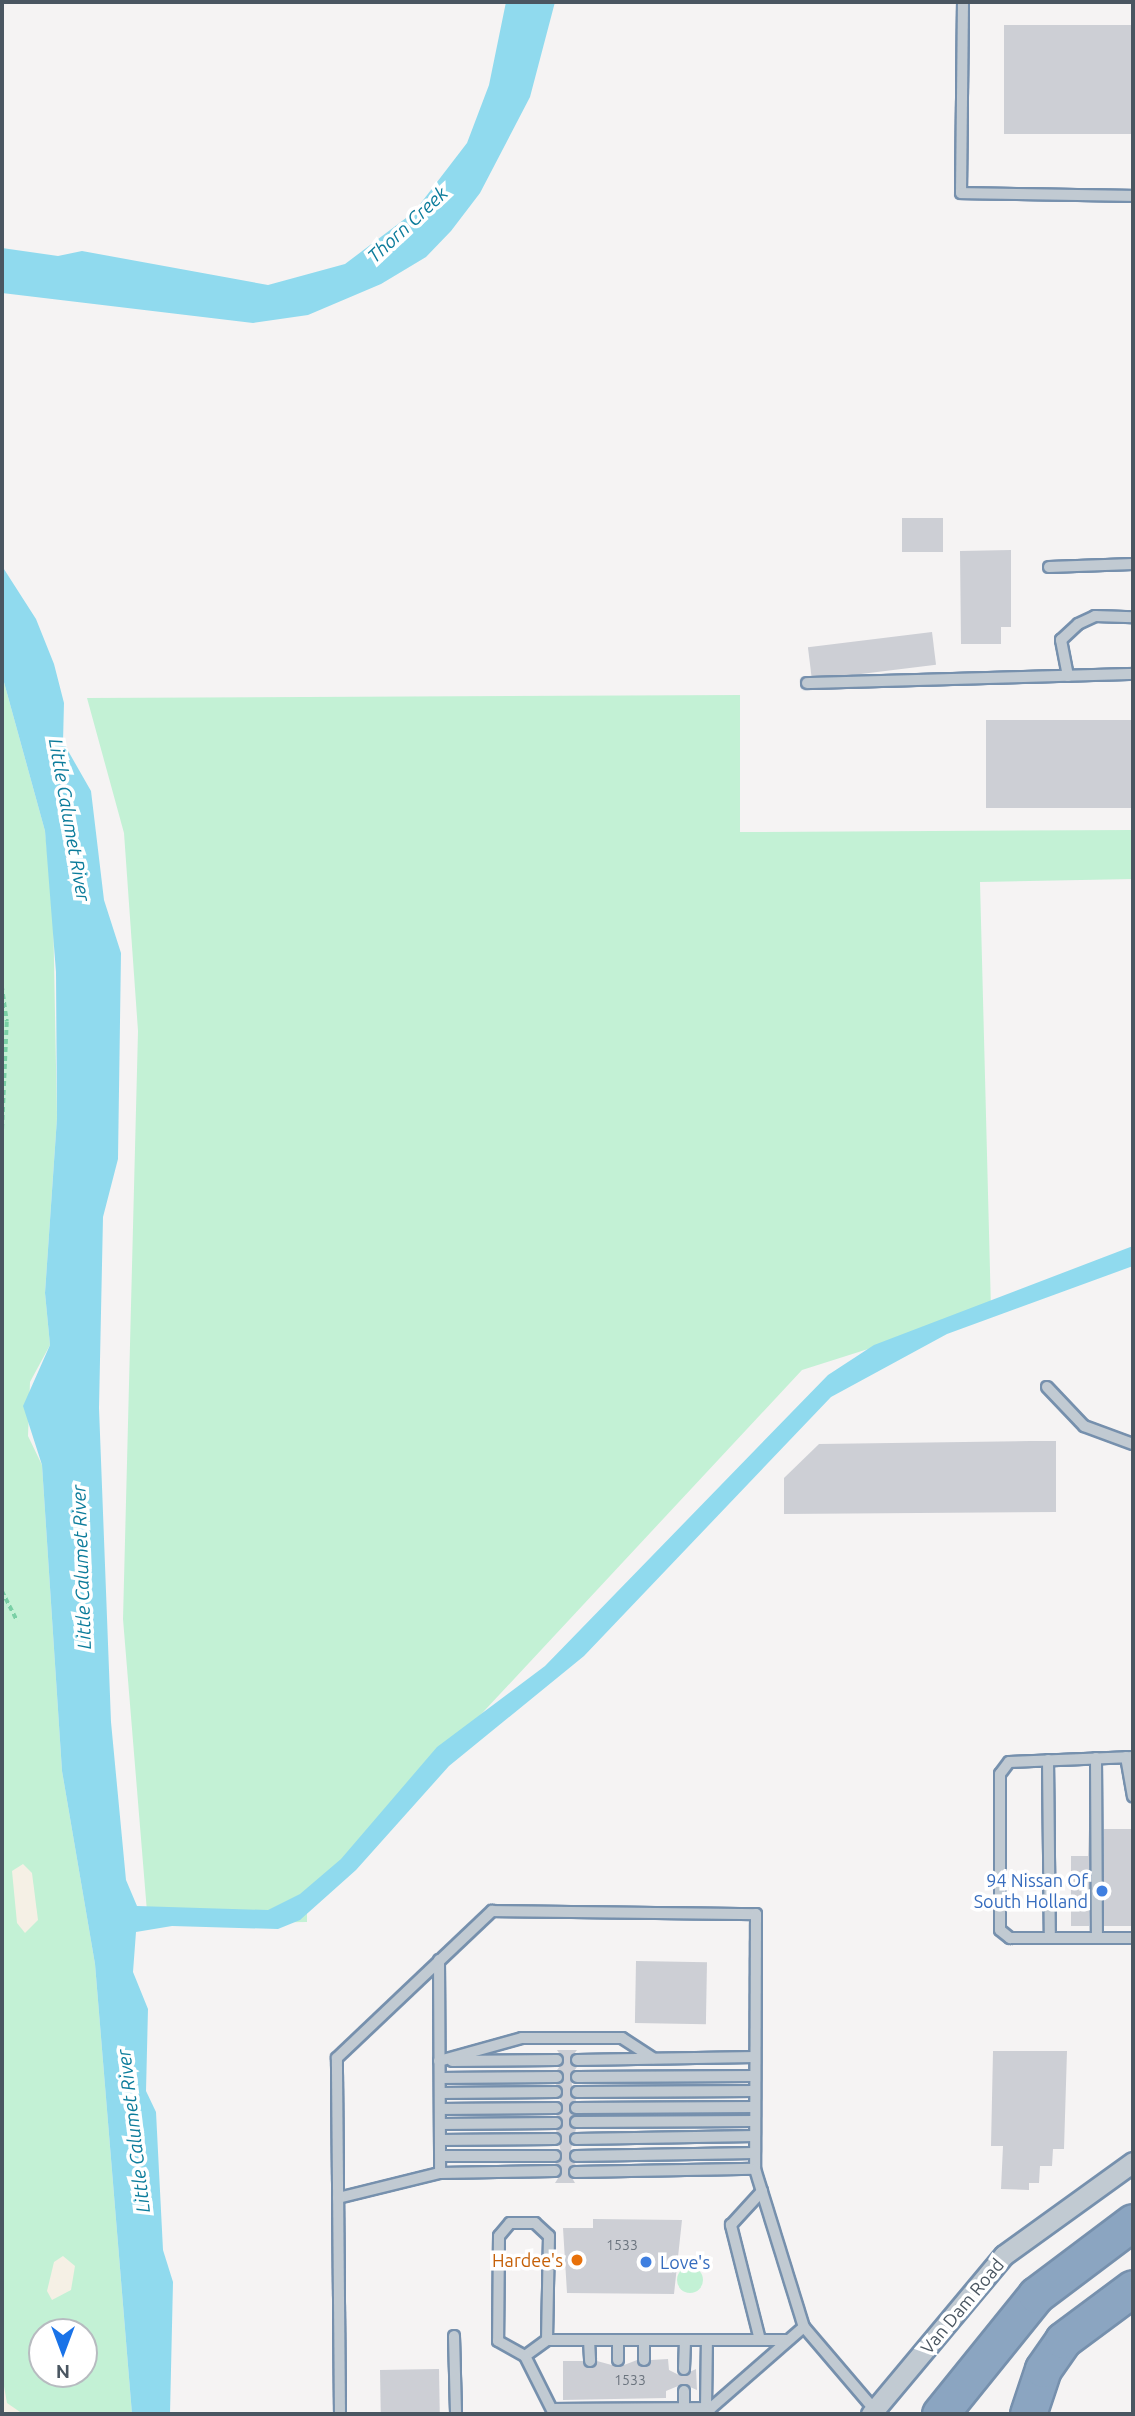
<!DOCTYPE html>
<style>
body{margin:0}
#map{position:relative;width:1135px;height:2416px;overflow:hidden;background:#f5f3f3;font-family:Ubuntu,sans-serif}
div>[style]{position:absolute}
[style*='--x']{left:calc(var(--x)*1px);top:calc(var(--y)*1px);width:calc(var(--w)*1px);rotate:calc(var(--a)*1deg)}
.green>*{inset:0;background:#c3f1d5}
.round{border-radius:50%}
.sand>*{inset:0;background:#f5f0e5}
.water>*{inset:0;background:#90daee}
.building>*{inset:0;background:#cdcfd5;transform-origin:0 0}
.path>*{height:3.5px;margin-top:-1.75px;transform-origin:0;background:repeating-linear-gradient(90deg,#7ad0a6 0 5px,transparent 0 8.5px)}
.roads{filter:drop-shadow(2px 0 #7690ad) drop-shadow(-2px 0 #7690ad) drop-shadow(0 2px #7690ad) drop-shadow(0 -2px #7690ad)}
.service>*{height:10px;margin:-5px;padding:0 5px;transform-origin:5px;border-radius:5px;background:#c1cad2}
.minor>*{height:19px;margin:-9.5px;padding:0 9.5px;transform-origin:9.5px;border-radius:9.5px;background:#c1cad2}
.motorway>*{height:35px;margin:-17.5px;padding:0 17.5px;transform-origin:17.5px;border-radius:17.5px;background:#8ba5c1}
.dots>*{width:19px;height:19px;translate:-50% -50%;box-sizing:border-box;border:4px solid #fff;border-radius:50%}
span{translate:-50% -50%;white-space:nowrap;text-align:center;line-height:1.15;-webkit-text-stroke:7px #fff;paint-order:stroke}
.number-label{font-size:14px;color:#6b747e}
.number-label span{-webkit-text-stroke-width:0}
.shop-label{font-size:18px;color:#366cbe}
.right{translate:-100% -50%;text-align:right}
.left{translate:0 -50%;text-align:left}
.food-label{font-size:18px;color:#c56008}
.street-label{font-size:18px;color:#4a5661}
.water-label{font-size:19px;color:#0c7c9b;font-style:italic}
.frame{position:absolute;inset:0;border:4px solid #4a5661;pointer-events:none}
.north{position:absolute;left:28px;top:2318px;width:70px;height:70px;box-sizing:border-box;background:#fff;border:2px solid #b7bbc0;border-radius:50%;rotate:180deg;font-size:19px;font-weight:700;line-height:28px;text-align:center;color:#4a5661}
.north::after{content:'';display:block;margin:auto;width:24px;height:32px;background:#1a73e8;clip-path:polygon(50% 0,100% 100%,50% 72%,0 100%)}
</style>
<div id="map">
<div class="green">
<div style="clip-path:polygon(evenodd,2px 675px,45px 831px,53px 909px,57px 1118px,45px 1293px,50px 1345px,30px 1382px,28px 1436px,42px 1465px,62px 1771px,95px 1964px,132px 2414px,2px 2414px,2px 675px,42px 2332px,84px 2332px,84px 2374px,42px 2374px,42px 2332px)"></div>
<div style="clip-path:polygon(740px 695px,740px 832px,1133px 830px,1133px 879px,980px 882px,991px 1310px,802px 1370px,307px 1901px,307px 1922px,148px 1924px,123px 1619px,138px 1031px,124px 833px,87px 698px)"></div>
<div class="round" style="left:677px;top:2267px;width:26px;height:26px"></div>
</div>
<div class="sand">
<div style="clip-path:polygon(23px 1864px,32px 1873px,38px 1920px,25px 1933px,17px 1923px,12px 1871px)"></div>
<div style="clip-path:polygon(63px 2256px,75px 2266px,71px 2290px,52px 2300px,47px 2291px,54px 2262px)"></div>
<div style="clip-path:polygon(2px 2375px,7px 2403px,23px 2414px,2px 2414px)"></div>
</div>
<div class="water">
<div style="clip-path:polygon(506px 2px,555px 2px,530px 97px,480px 193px,451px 231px,426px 257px,381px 284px,308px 315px,253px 323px,2px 293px,2px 248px,58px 256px,82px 251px,268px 285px,345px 264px,414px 212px,467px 143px,489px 85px)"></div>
<div style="clip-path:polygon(2px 566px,36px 619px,54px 664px,64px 703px,63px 742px,91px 791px,104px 900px,121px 953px,118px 1159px,103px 1217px,99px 1408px,111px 1722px,126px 1880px,137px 1906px,268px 1910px,300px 1894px,341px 1859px,437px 1747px,545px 1666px,828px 1375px,874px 1345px,1133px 1246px,1133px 1266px,947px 1334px,831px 1397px,584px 1656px,449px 1766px,356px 1870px,300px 1920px,278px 1929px,172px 1926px,136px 1932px,133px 1972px,148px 2009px,146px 2091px,156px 2112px,163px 2250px,173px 2282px,170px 2414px,132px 2414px,95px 1964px,62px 1771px,42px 1465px,23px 1406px,50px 1345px,45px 1293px,57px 1118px,56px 972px,45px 831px,2px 675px)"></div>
</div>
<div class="building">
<div style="left:1133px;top:25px;width:109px;height:129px;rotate:90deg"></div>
<div style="left:902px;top:518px;width:41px;height:34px"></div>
<div style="clip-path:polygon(1011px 550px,1011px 627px,1001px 627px,1001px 644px,961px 644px,960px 551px)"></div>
<div style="left:932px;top:632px;width:33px;height:125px;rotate:83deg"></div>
<div style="left:1133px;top:720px;width:88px;height:147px;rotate:90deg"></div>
<div style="clip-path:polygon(1030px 1441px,1056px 1441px,1056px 1512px,784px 1514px,784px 1478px,819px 1444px)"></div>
<div style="clip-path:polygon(1089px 1829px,1089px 1926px,1071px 1926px,1071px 1856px,1088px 1856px)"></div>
<div style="left:1104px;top:1829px;width:29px;height:97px"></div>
<div style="left:636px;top:1961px;width:71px;height:62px;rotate:1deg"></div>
<div style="clip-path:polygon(557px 2050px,577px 2050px,570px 2059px,577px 2067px,570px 2076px,576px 2101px,569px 2107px,574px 2115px,569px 2125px,576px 2129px,569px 2157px,576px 2165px,568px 2171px,575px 2183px,555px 2183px,562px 2172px,555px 2164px,562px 2157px,556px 2130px,563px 2124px,556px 2116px,563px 2109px,556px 2084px,564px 2078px,557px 2070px,564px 2061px)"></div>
<div style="clip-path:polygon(993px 2051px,1067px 2051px,1064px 2149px,1053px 2149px,1052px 2166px,1040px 2166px,1039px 2183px,1029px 2183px,1029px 2190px,1001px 2189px,1003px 2146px,991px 2146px)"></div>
<div style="clip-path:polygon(593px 2219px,682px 2220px,674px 2294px,567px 2293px,563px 2228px,593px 2228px)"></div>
<div style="clip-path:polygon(668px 2359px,669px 2370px,681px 2376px,696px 2369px,697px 2390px,683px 2384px,666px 2391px,666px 2398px,563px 2400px,563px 2361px,583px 2361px,590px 2368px,597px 2361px,619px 2367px,637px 2360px,645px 2367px,651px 2360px)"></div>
<div style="left:439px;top:2369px;width:45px;height:59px;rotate:89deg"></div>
</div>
<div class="path">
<div style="--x:2;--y:986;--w:36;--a:82"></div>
<div style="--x:7;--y:1022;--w:116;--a:92.5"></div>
<div style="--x:2;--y:1591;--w:34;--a:63"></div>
</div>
<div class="roads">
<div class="service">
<div style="--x:963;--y:2;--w:191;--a:90.6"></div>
<div style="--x:961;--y:193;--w:172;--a:1"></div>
<div style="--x:1049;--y:567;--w:84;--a:-2"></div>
<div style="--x:1068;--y:676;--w:37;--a:-101"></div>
<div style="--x:1061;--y:640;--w:23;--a:-43"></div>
<div style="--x:1078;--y:624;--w:19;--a:-25"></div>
<div style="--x:1095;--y:616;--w:38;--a:2"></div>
<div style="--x:807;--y:683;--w:326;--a:-1.6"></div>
<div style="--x:1047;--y:1387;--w:54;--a:46.5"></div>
<div style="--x:1084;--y:1426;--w:52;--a:20.2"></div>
<div style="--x:1126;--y:1757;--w:40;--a:80"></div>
<div style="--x:1133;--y:1757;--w:124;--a:177.7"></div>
<div style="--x:1009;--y:1762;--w:15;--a:127"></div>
<div style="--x:1000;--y:1774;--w:156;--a:90"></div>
<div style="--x:1000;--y:1930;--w:13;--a:39"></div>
<div style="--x:1010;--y:1938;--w:123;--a:0"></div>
<div style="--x:1096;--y:1758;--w:180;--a:89.7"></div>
<div style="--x:1048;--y:1760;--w:178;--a:89.4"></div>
<div style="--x:439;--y:1960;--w:213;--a:89.7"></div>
<div style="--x:577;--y:2060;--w:178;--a:-1"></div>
<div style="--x:439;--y:2061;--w:86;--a:-15.5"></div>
<div style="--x:522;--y:2038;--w:100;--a:0"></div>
<div style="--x:622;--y:2038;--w:37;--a:33"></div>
<div style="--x:452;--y:2061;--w:105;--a:-0.5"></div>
<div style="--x:577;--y:2077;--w:178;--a:-0.3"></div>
<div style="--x:440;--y:2078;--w:117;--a:-0.5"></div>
<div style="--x:577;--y:2092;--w:178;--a:-0.3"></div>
<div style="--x:440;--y:2093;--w:116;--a:-0.5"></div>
<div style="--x:576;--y:2108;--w:179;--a:-0.3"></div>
<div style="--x:440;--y:2109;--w:116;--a:-0.5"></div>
<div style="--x:576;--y:2122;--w:179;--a:-0.3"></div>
<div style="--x:440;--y:2124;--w:116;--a:-0.5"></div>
<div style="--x:576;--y:2139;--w:179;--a:-1"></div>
<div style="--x:440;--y:2140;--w:115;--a:-0.5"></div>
<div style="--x:441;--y:2156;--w:114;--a:0"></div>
<div style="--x:576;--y:2156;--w:178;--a:-1"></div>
<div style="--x:575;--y:2172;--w:180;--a:-1"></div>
<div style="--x:338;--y:2198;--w:105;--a:-13.8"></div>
<div style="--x:440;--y:2173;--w:115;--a:-1"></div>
<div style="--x:454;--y:2336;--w:78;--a:88.5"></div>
<div style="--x:547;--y:2340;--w:240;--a:0"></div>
<div style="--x:589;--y:2340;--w:21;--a:87"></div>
<div style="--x:618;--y:2340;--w:20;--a:90"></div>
<div style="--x:644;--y:2340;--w:20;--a:90"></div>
<div style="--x:760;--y:2340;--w:119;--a:-104.2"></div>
<div style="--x:731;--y:2225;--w:46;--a:-47.6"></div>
<div style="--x:525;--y:2356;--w:27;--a:-36"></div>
<div style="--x:547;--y:2340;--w:104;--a:-88.9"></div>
<div style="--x:549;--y:2236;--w:19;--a:-137"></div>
<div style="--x:535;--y:2223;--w:25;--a:180"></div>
<div style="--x:510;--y:2223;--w:17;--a:130"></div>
<div style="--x:499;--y:2236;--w:105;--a:90.5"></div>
<div style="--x:498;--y:2341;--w:31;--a:29"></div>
<div style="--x:525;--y:2356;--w:65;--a:63.4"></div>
<div style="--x:684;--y:2369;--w:29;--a:-88"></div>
<div style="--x:684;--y:2408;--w:17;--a:-90"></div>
<div style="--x:706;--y:2408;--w:68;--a:-89.2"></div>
<div style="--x:555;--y:2409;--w:156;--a:-0.4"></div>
<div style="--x:711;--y:2408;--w:123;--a:-41.1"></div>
<div style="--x:340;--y:2414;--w:356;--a:-90.5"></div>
<div style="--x:337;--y:2058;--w:214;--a:-43.5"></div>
<div style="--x:492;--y:1911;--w:264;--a:0.7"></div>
<div style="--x:756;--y:1914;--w:255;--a:90.2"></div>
<div style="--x:755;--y:2169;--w:165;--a:72.8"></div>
<div style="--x:804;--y:2327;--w:109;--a:49.5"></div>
</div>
<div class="minor">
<div style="--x:871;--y:2414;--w:207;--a:-50.1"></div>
<div style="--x:1004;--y:2255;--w:159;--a:-35.8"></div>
</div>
<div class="motorway">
<div style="--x:940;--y:2414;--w:153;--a:-51.1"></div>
<div style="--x:1036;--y:2295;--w:121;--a:-37"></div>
<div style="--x:1028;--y:2414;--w:47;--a:-71.6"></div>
<div style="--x:1043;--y:2369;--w:35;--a:-55"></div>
<div style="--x:1063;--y:2340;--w:87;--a:-36.6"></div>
</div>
</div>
<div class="dots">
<div style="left:1102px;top:1891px;background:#3f7fe0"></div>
<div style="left:577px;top:2260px;background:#e8710a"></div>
<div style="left:646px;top:2262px;background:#3f7fe0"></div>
</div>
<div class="number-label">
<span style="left:622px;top:2245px">1533</span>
<span style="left:630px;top:2380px">1533</span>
</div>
<div class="shop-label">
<span class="right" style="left:1088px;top:1891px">94 Nissan Of<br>South Holland</span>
<span class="left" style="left:660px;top:2262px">Love's</span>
</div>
<div class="food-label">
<span class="right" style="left:563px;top:2260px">Hardee's</span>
</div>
<div class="street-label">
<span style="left:962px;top:2306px;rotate:-50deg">Van Dam Road</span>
</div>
<div class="water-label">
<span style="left:408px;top:225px;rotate:-43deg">Thorn Creek</span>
<span style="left:69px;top:820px;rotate:80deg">Little Calumet River</span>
<span style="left:82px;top:1567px;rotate:-92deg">Little Calumet River</span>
<span style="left:134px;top:2131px;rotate:-97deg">Little Calumet River</span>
</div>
<div class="frame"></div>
<div class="north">N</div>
</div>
